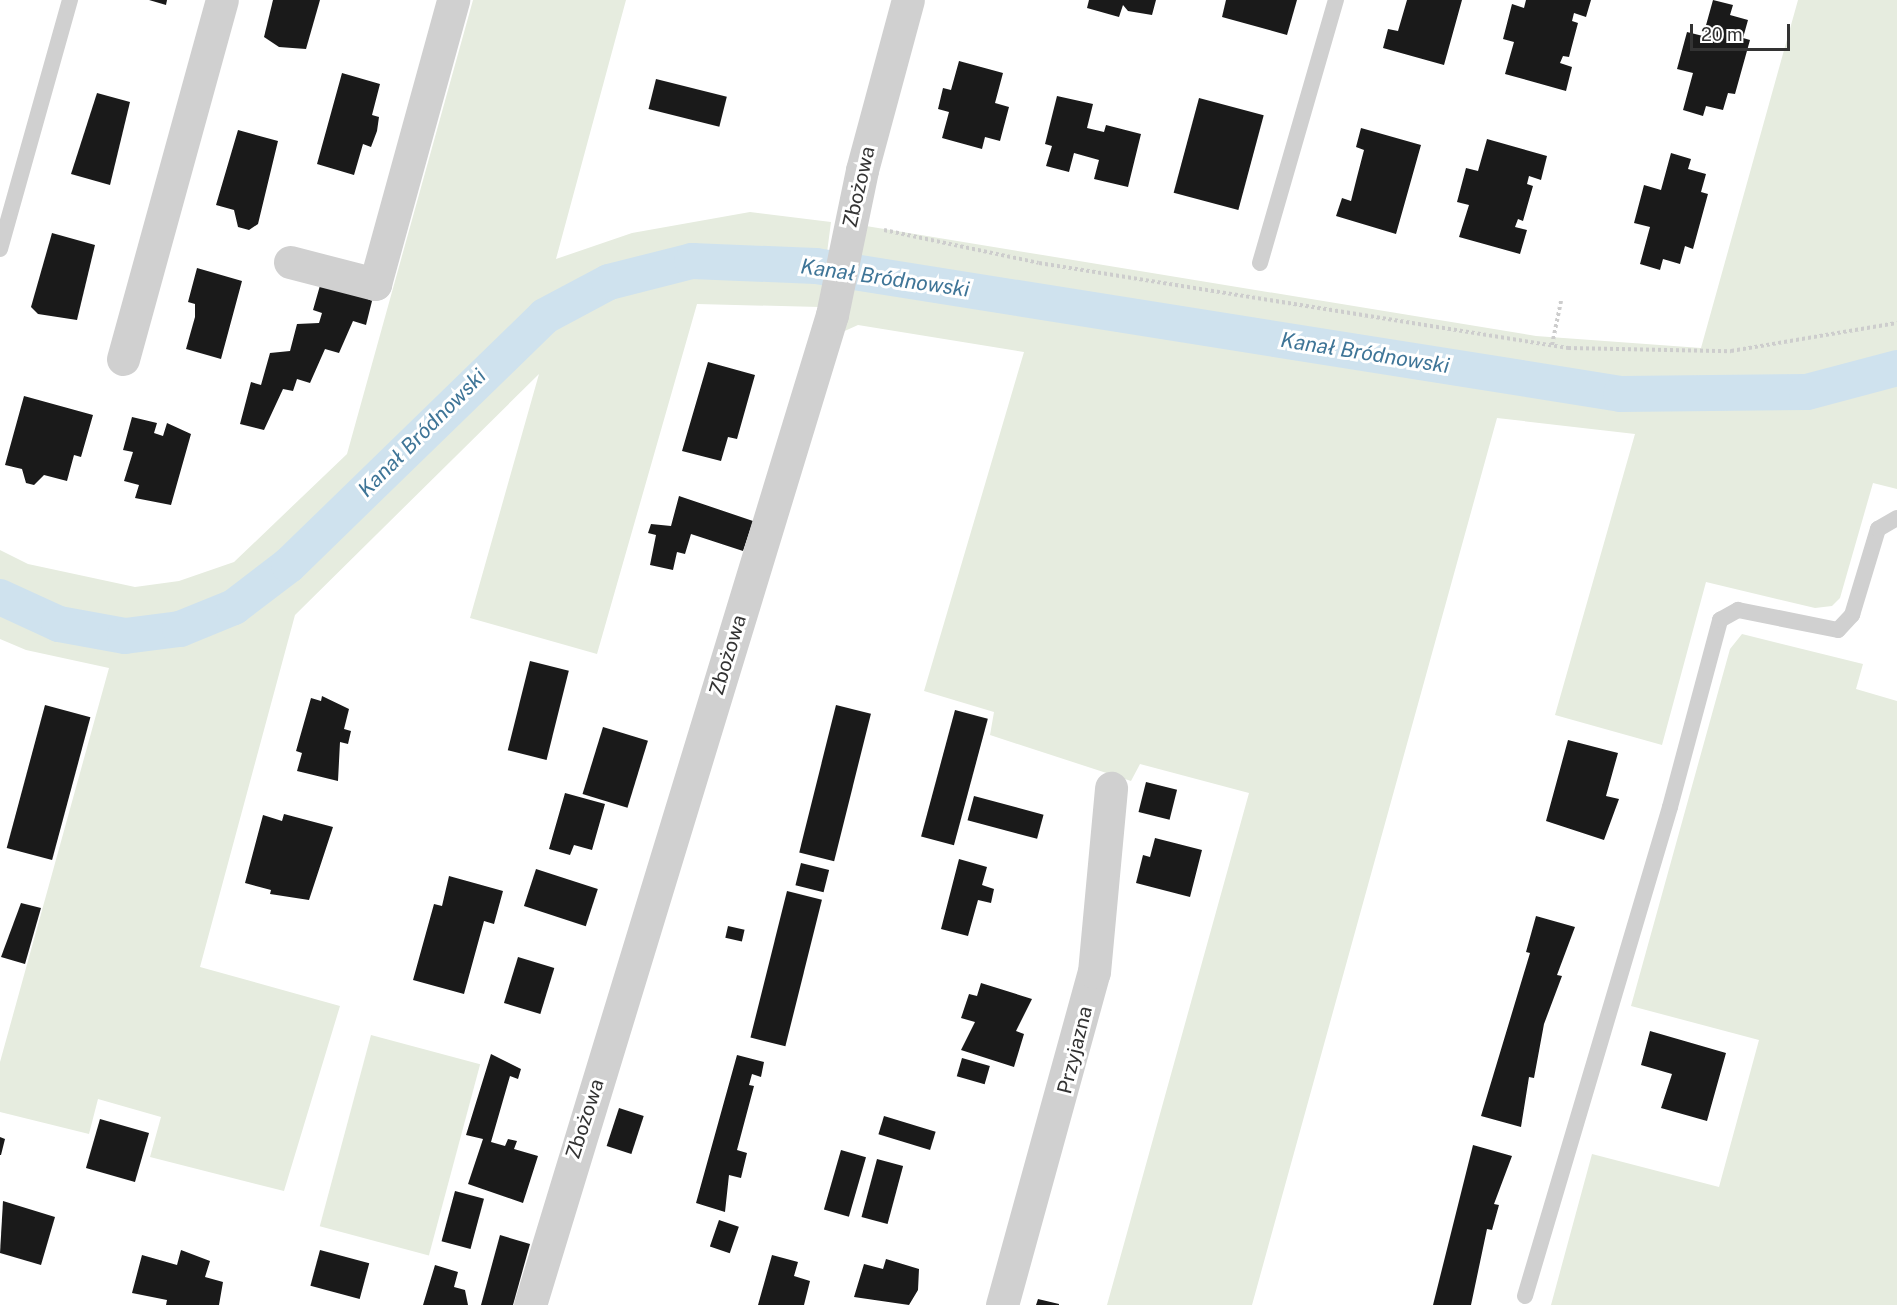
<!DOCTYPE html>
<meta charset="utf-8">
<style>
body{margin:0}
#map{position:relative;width:1897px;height:1305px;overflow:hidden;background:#fff;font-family:"Public Sans",sans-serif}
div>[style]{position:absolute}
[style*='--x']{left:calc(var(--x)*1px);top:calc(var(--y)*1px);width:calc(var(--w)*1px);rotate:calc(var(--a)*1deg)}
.green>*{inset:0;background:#e6ecdf;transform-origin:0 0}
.canal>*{height:36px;margin:-18px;padding:0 18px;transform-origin:18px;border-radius:18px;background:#cfe2ee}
.building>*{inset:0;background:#1a1a1a;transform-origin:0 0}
.path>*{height:4px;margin-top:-2px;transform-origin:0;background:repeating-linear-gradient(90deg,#cdcdcd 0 3px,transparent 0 6px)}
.lane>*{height:16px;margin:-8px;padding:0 8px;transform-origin:8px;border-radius:8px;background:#d0d0d0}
.street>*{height:33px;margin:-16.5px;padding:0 16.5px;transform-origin:16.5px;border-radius:16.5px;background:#d0d0d0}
span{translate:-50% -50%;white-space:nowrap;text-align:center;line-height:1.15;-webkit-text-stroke:6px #fff;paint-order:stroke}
.street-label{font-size:20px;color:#333}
.water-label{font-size:21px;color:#3f7597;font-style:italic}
.scale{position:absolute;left:1690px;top:24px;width:100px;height:27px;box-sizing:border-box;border:3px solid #333;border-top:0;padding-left:8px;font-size:18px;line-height:21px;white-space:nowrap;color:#333;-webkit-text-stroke:4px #fff;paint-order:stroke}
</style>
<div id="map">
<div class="green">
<div style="clip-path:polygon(473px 0,626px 0,556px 259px,632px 233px,750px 212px,831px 222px,820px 307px,697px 304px,597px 654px,470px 618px,539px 374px,295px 615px,200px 967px,340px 1006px,284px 1191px,150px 1157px,161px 1117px,98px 1099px,89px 1134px,0 1112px,0 1062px,109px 668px,26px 650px,0 639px,0 550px,28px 564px,135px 587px,179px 581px,234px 562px,347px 454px)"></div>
<div style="clip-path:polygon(1798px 0,1897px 0,1897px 489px,1873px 483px,1840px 598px,1832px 606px,1815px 608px,1706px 582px,1662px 745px,1555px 715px,1635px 434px,1497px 418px,1252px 1305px,1107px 1305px,1249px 793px,1140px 764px,1131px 781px,990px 735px,994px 712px,924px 691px,1024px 352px,858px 325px,838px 334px,866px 226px,1536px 336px,1701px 348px)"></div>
<div style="clip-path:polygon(1742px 634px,1863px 664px,1856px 689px,1897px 701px,1897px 1305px,1551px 1305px,1592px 1154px,1719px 1187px,1759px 1040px,1631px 1006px,1730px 649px)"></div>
<div style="left:371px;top:1035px;width:113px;height:198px;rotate:15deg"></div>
</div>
<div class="canal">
<div style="--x:0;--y:597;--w:65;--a:24.6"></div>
<div style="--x:59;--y:624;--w:67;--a:10.3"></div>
<div style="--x:125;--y:636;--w:55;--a:-7.3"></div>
<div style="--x:180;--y:629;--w:58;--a:-22.2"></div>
<div style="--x:234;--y:607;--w:69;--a:-37.4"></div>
<div style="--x:289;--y:565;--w:357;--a:-44.2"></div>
<div style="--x:545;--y:316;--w:72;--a:-28"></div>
<div style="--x:609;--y:282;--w:86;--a:-14.2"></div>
<div style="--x:692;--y:261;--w:124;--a:2.3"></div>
<div style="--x:816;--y:266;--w:815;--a:9.03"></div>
<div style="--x:1621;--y:394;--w:186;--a:-0.6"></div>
<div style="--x:1807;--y:392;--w:93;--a:-14.9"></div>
</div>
<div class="building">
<div style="clip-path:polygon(149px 0,167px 0,166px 5px)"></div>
<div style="clip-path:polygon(273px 0,320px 0,306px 49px,279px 47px,264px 37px)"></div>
<div style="clip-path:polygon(1089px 0,1156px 0,1152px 15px,1128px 11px,1123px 5px,1119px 17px,1087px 8px)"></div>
<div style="clip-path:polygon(1226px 0,1297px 0,1287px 35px,1222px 17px)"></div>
<div style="clip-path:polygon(1407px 0,1462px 0,1444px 65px,1383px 48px,1388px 29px,1398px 31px)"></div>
<div style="clip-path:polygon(1526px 0,1591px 0,1586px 17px,1574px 13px,1572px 21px,1578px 23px,1569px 57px,1563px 56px,1560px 63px,1572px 67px,1566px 91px,1505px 74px,1514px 42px,1503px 39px,1512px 4px,1524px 8px)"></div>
<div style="clip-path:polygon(1713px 0,1733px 5px,1730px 15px,1748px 20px,1743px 38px,1750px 40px,1735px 94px,1728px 93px,1723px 110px,1706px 106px,1703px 116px,1683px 110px,1693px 73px,1677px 69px,1687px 32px,1703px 36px)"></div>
<div style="clip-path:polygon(959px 61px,1003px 73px,995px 103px,1009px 107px,1000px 141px,985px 137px,982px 149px,942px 138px,949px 112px,938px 109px,943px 88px,951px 90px)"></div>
<div style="clip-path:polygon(342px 73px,380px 84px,372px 115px,379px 117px,377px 131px,371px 147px,363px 144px,354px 175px,317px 164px)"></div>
<div style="left:656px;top:79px;width:73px;height:31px;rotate:14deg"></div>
<div style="clip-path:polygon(97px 93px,130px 102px,110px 185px,71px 174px)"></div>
<div style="clip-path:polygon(1057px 96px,1093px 104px,1087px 128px,1104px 132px,1106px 125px,1141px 134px,1128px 187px,1094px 179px,1099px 160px,1074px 153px,1069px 172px,1046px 166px,1052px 146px,1045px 144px)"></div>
<div style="left:1199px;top:98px;width:67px;height:98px;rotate:15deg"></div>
<div style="clip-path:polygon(1361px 128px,1421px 145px,1396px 234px,1336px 216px,1342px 198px,1351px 201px,1357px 177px,1364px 150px,1356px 147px)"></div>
<div style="clip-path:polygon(238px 130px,278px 141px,258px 224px,249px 230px,238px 227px,234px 210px,216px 205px)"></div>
<div style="clip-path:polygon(1487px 139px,1547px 156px,1541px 180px,1529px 176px,1527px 184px,1533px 186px,1523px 221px,1518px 219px,1515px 227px,1527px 230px,1520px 254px,1459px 237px,1469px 205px,1457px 202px,1466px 168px,1478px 171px)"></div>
<div style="clip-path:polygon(1671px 153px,1691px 159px,1688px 169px,1706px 174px,1701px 192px,1708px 194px,1693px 249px,1685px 246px,1680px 264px,1663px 259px,1660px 270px,1640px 264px,1650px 227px,1634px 223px,1644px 185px,1661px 190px)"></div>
<div style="clip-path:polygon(52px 233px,95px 245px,77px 320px,38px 314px,31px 307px)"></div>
<div style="clip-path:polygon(197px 268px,242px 281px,221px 359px,186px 349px,195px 317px,195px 304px,188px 302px)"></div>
<div style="clip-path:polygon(321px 282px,373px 297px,366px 325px,353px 321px,339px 353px,325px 349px,310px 383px,297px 379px,293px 391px,283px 389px,264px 430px,240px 424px,251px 382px,261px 385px,270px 353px,290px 351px,297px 324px,319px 323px,322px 313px,313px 310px)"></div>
<div style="clip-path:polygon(708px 362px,755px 375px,737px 439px,728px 437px,721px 461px,682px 451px)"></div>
<div style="clip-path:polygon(24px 396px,93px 415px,81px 457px,74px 455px,67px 481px,44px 475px,34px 485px,26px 483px,22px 469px,5px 465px)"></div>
<div style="clip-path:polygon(132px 417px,157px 423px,154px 433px,163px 436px,167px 423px,191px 434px,171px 505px,135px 498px,139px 485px,124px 481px,133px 452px,123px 450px)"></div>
<div style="clip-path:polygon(679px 496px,753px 521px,743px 551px,691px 534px,685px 554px,677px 552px,673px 570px,650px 565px,656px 535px,648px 533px,651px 524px,671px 526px)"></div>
<div style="left:530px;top:661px;width:40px;height:92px;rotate:14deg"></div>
<div style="clip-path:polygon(322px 696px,349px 709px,344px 729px,351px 731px,348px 744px,340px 742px,338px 781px,297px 771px,302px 753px,296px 751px,311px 698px,321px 701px)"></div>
<div style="left:45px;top:705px;width:47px;height:148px;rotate:15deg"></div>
<div style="left:836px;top:705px;width:36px;height:152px;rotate:14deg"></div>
<div style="left:955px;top:710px;width:34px;height:131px;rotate:15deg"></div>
<div style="left:603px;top:727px;width:47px;height:70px;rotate:17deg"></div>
<div style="clip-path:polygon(1568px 740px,1618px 753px,1606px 796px,1619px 799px,1604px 840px,1546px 821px)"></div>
<div style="left:1146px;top:782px;width:32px;height:31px;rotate:14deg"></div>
<div style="clip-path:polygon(565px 793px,605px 804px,592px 850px,574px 845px,570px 855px,549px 849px)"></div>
<div style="left:974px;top:796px;width:72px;height:25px;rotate:15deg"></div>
<div style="clip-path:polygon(284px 814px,333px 827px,309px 900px,270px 894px,271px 890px,245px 883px,263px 815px,282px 821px)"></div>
<div style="clip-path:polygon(1155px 838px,1202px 850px,1190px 897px,1136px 883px,1143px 855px,1150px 857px)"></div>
<div style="clip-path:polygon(959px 859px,987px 867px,982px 885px,994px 889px,991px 903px,978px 900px,968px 936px,941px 929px)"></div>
<div style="left:801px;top:863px;width:29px;height:23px;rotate:14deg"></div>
<div style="left:536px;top:869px;width:65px;height:39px;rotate:18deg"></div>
<div style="clip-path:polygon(449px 876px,503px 891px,494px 924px,484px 921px,464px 994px,413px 980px,434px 904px,442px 906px)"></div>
<div style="left:787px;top:891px;width:36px;height:151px;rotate:14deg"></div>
<div style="clip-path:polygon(21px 903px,41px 908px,25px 964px,1px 957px)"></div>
<div style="clip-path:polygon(1536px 916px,1575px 927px,1557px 975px,1562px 976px,1544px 1024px,1534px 1078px,1529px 1077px,1521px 1127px,1481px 1116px,1530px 953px,1526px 952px)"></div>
<div style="left:728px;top:926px;width:17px;height:12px;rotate:13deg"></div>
<div style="left:518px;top:957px;width:38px;height:48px;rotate:17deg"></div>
<div style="clip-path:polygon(981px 983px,1032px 999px,1016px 1031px,1024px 1034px,1014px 1067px,961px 1050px,975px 1022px,961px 1018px,969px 994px,977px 996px)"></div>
<div style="clip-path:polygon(1650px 1031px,1726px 1053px,1707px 1121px,1661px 1108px,1672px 1074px,1641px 1065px)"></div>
<div style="clip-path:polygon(491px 1054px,521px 1069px,518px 1079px,510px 1076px,491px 1142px,505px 1146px,508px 1139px,517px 1141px,514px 1149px,538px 1156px,523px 1203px,468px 1184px,483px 1139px,466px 1135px)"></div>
<div style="clip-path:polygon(737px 1055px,764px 1062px,761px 1077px,752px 1074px,749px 1085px,754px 1086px,737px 1150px,747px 1153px,741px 1178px,729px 1175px,725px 1212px,696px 1203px)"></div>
<div style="left:962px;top:1058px;width:29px;height:19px;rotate:16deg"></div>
<div style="left:619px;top:1108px;width:26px;height:40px;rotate:18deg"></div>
<div style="left:884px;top:1116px;width:54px;height:19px;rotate:17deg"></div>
<div style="left:100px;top:1119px;width:51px;height:51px;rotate:16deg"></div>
<div style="clip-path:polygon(0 1137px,5px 1139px,1px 1155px,0 1155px)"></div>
<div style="clip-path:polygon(1473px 1145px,1512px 1156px,1494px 1204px,1499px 1205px,1492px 1230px,1487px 1229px,1471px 1305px,1433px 1305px)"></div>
<div style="left:841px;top:1150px;width:26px;height:62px;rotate:16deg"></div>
<div style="left:877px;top:1159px;width:27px;height:60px;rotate:15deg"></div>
<div style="left:455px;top:1191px;width:30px;height:52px;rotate:15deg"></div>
<div style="clip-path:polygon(3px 1201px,55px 1217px,41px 1265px,0 1253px)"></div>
<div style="left:719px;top:1220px;width:21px;height:28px;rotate:19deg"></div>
<div style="clip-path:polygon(500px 1235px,530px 1244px,513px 1305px,481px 1305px)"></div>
<div style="clip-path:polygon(181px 1250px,210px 1261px,205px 1277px,223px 1282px,219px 1305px,166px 1305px,167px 1300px,132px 1293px,142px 1255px,177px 1265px)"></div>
<div style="left:320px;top:1250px;width:51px;height:37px;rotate:15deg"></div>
<div style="clip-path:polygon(772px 1255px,798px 1262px,794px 1276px,810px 1281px,804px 1305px,758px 1305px)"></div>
<div style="clip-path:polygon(886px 1259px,919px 1269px,918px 1290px,909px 1305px,854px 1297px,864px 1264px,883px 1269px)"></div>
<div style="clip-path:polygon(435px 1265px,458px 1272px,454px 1287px,465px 1290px,468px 1305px,423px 1305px)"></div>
<div style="clip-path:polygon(1038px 1299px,1059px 1304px,1059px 1305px,1036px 1305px)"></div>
</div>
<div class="path">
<div style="--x:884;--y:230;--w:158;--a:12"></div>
<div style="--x:1039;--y:263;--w:536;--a:9.13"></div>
<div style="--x:1568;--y:348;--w:163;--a:1.1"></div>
<div style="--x:1731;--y:351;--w:168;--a:-9.6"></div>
<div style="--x:1552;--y:345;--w:45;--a:-78.4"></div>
</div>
<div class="lane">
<div style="--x:0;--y:249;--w:259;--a:-74.3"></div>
<div style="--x:1260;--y:263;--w:274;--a:-73.9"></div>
<div style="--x:1525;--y:1296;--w:510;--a:-73.48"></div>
<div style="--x:1670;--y:807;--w:194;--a:-75"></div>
<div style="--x:1720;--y:620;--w:21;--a:-29"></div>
<div style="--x:1738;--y:610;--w:102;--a:11.3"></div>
<div style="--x:1838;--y:630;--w:21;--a:-47"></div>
<div style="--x:1852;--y:615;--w:90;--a:-73.2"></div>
<div style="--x:1878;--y:529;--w:22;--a:-30"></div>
</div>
<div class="street">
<div style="--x:290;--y:262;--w:88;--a:14.5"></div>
<div style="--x:375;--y:284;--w:295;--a:-74.6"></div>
<div style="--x:123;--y:359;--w:372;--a:-74.6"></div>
<div style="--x:530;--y:1305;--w:1035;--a:-73.04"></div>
<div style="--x:832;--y:315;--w:148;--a:-78.3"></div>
<div style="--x:862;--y:170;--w:176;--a:-74.9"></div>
<div style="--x:1002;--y:1305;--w:345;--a:-74.6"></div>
<div style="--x:1094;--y:972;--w:185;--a:-84.7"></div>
</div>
<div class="street-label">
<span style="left:859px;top:187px;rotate:-77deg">Zbożowa</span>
<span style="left:728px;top:655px;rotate:-73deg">Zbożowa</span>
<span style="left:1075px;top:1050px;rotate:-76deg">Przyjazna</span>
<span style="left:585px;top:1119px;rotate:-72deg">Zbożowa</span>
</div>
<div class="water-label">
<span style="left:885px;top:278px;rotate:8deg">Kanał Bródnowski</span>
<span style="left:1365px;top:353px;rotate:9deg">Kanał Bródnowski</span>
<span style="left:422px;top:433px;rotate:-45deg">Kanał Bródnowski</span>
</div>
<div class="scale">20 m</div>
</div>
